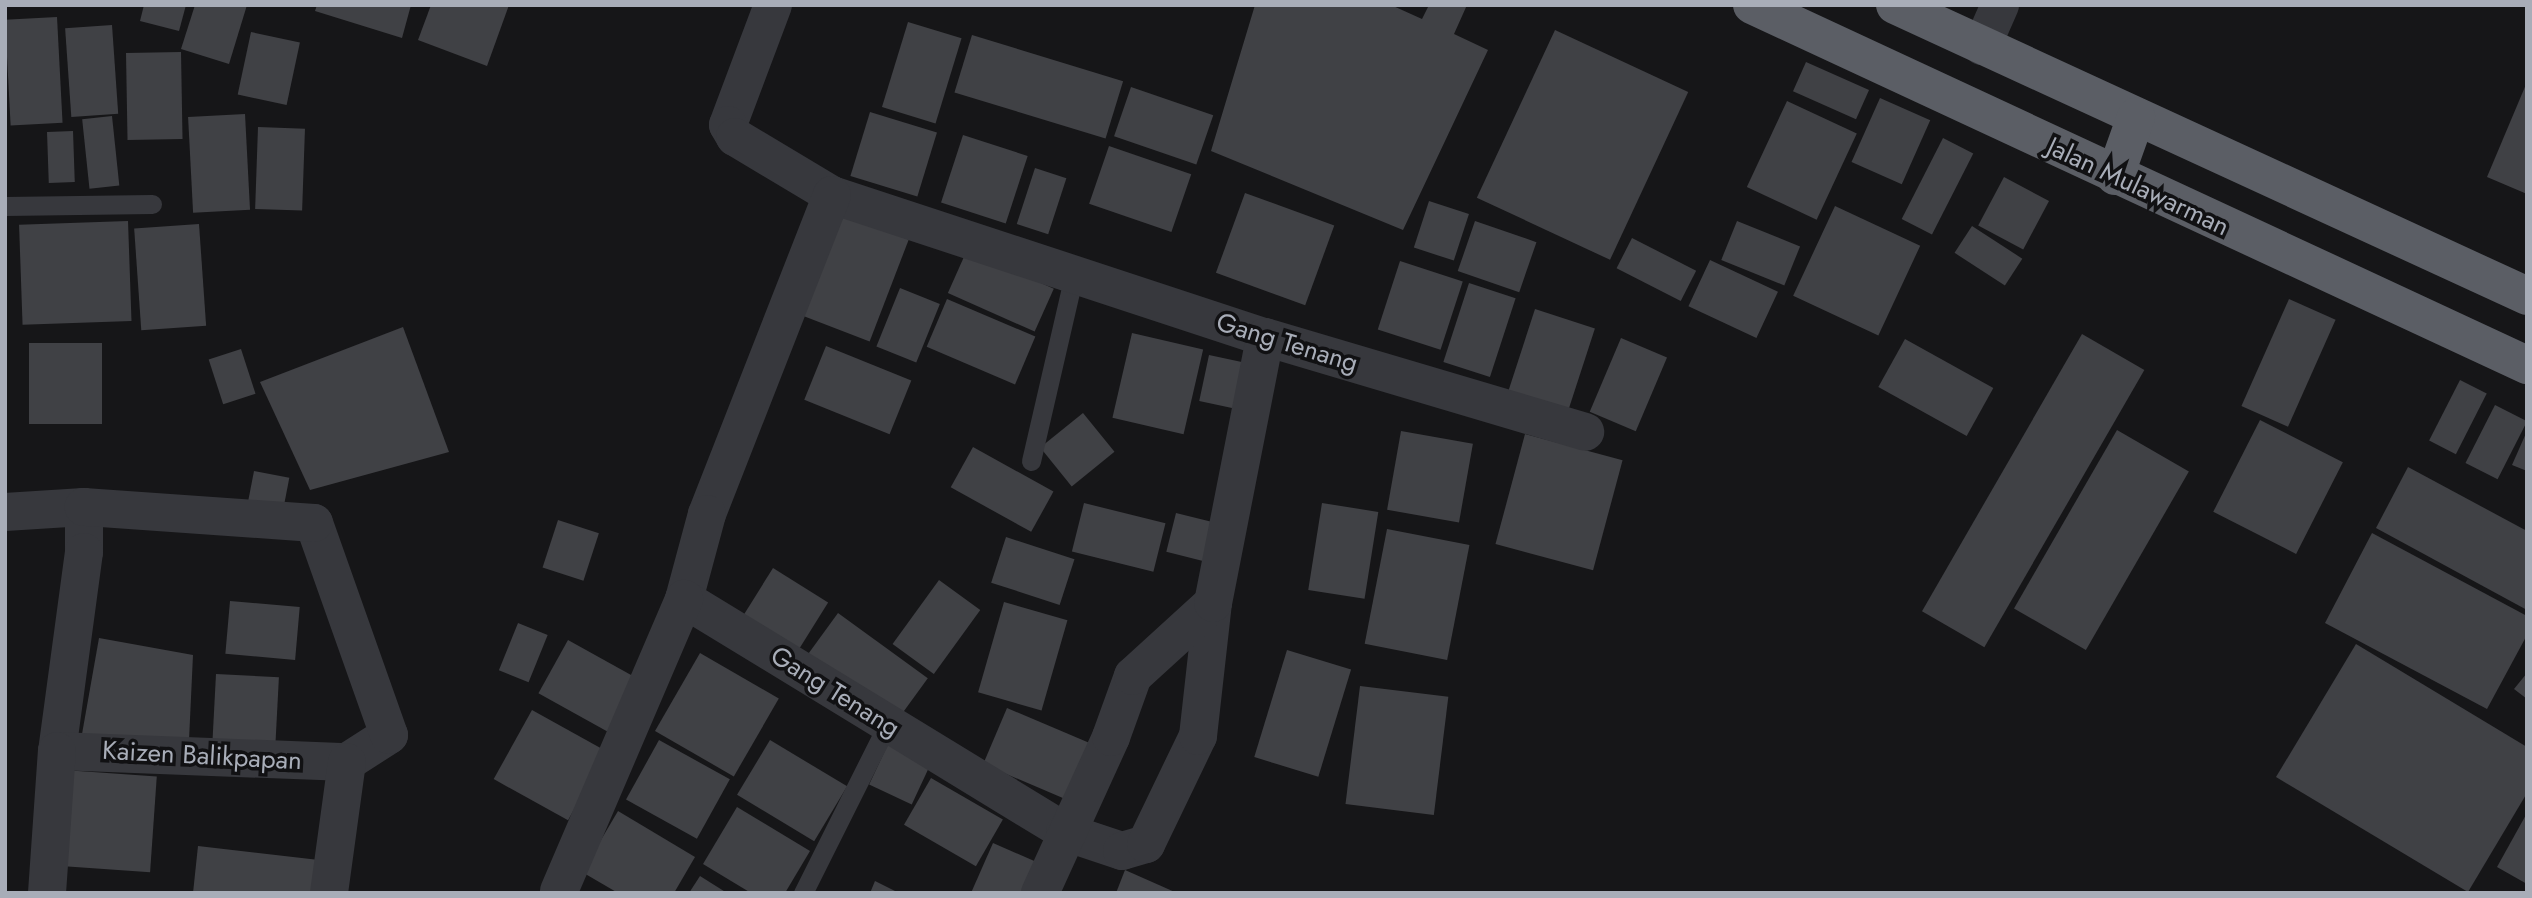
<!DOCTYPE html>
<style>
body{margin:0}
#map{position:relative;width:2532px;height:898px;overflow:hidden;background:#161618;font-family:Jost,sans-serif}
div>[style]{position:absolute}
[style*='--x']{left:calc(var(--x)*1px);top:calc(var(--y)*1px);width:calc(var(--w)*1px);rotate:calc(var(--a)*1deg)}
.building>*{inset:0;background:#404145;transform-origin:0 0}
.service>*{height:19px;margin:-9.5px;padding:0 9.5px;transform-origin:9.5px;border-radius:9.5px;background:#37383d}
.minor>*{height:38px;margin:-19px;padding:0 19px;transform-origin:19px;border-radius:19px;background:#37383d}
.trunk>*{height:38px;margin:-19px;padding:0 19px;transform-origin:19px;border-radius:19px;background:#5b5e65}
span{translate:-50% -50%;white-space:nowrap;text-align:center;line-height:1.15;-webkit-text-stroke:7px #111113;paint-order:stroke}
.street-label{font-size:26px;color:#a8adb8}
.frame{position:absolute;inset:0;border:7px solid #a8adb8;pointer-events:none}
</style>
<div id="map">
<div class="building">
<div style="clip-path:polygon(144px 5px,186px 5px,179px 31px,140px 21px)"></div>
<div style="clip-path:polygon(195px 5px,247px 5px,229px 64px,181px 49px)"></div>
<div style="clip-path:polygon(317px 5px,411px 5px,402px 38px,315px 11px)"></div>
<div style="clip-path:polygon(431px 5px,509px 5px,487px 66px,418px 40px)"></div>
<div style="clip-path:polygon(1255px 5px,1391px 5px,1422px 19px,1429px 5px,1467px 5px,1454px 34px,1488px 50px,1403px 230px,1211px 151px)"></div>
<div style="left:57px;top:17px;width:106px;height:52px;rotate:87deg"></div>
<div style="left:908px;top:22px;width:56px;height:89px;rotate:17deg"></div>
<div style="left:112px;top:25px;width:89px;height:47px;rotate:86deg"></div>
<div style="left:1555px;top:30px;width:147px;height:185px;rotate:25deg"></div>
<div style="left:251px;top:32px;width:50px;height:64px;rotate:12deg"></div>
<div style="left:972px;top:35px;width:158px;height:60px;rotate:17deg"></div>
<div style="left:181px;top:52px;width:87px;height:55px;rotate:89deg"></div>
<div style="left:1806px;top:62px;width:69px;height:32px;rotate:24deg"></div>
<div style="clip-path:polygon(2527px 82px,2527px 194px,2487px 177px)"></div>
<div style="left:1131px;top:87px;width:87px;height:52px;rotate:19deg"></div>
<div style="left:1880px;top:98px;width:55px;height:70px;rotate:24deg"></div>
<div style="left:1787px;top:101px;width:77px;height:95px;rotate:25deg"></div>
<div style="left:870px;top:112px;width:70px;height:67px;rotate:17deg"></div>
<div style="left:245px;top:114px;width:96px;height:57px;rotate:87deg"></div>
<div style="left:112px;top:116px;width:70px;height:30px;rotate:84deg"></div>
<div style="left:258px;top:127px;width:47px;height:82px;rotate:2deg"></div>
<div style="left:73px;top:131px;width:51px;height:26px;rotate:88deg"></div>
<div style="left:963px;top:135px;width:68px;height:71px;rotate:18deg"></div>
<div style="left:1943px;top:138px;width:34px;height:91px;rotate:27deg"></div>
<div style="left:1109px;top:146px;width:87px;height:61px;rotate:19deg"></div>
<div style="left:1035px;top:168px;width:33px;height:59px;rotate:18deg"></div>
<div style="left:2004px;top:177px;width:51px;height:55px;rotate:28deg"></div>
<div style="left:1245px;top:193px;width:95px;height:85px;rotate:20deg"></div>
<div style="left:1429px;top:201px;width:42px;height:49px;rotate:18deg"></div>
<div style="left:1835px;top:206px;width:94px;height:99px;rotate:25deg"></div>
<div style="left:834px;top:211px;width:80px;height:109px;rotate:21deg"></div>
<div style="left:128px;top:221px;width:100px;height:109px;rotate:88deg"></div>
<div style="left:1475px;top:221px;width:65px;height:53px;rotate:19deg"></div>
<div style="left:1737px;top:221px;width:68px;height:42px;rotate:22deg"></div>
<div style="left:199px;top:224px;width:102px;height:65px;rotate:86deg"></div>
<div style="left:1972px;top:226px;width:60px;height:32px;rotate:33deg"></div>
<div style="left:1632px;top:238px;width:72px;height:34px;rotate:27deg"></div>
<div style="left:967px;top:250px;width:95px;height:47px;rotate:24deg"></div>
<div style="left:1710px;top:260px;width:75px;height:51px;rotate:25deg"></div>
<div style="left:1400px;top:261px;width:66px;height:72px;rotate:18deg"></div>
<div style="left:1469px;top:283px;width:49px;height:83px;rotate:18deg"></div>
<div style="left:900px;top:288px;width:43px;height:63px;rotate:22deg"></div>
<div style="left:947px;top:299px;width:96px;height:52px;rotate:23deg"></div>
<div style="left:2289px;top:299px;width:51px;height:117px;rotate:24deg"></div>
<div style="left:1535px;top:309px;width:63px;height:89px;rotate:18deg"></div>
<div style="clip-path:polygon(403px 327px,449px 452px,310px 490px,260px 382px)"></div>
<div style="left:1132px;top:333px;width:73px;height:87px;rotate:13deg"></div>
<div style="left:2082px;top:334px;width:72px;height:320px;rotate:30deg"></div>
<div style="left:1621px;top:338px;width:50px;height:80px;rotate:23deg"></div>
<div style="left:1905px;top:339px;width:101px;height:55px;rotate:29deg"></div>
<div style="left:29px;top:343px;width:73px;height:81px"></div>
<div style="left:826px;top:346px;width:92px;height:58px;rotate:22deg"></div>
<div style="left:241px;top:349px;width:47px;height:34px;rotate:72deg"></div>
<div style="left:1209px;top:355px;width:49px;height:47px;rotate:12deg"></div>
<div style="left:2460px;top:380px;width:30px;height:68px;rotate:27deg"></div>
<div style="left:2495px;top:405px;width:36px;height:65px;rotate:27deg"></div>
<div style="left:1083px;top:413px;width:50px;height:55px;rotate:51deg"></div>
<div style="left:2260px;top:420px;width:93px;height:103px;rotate:27deg"></div>
<div style="left:2117px;top:430px;width:83px;height:206px;rotate:30deg"></div>
<div style="left:1401px;top:431px;width:73px;height:80px;rotate:10deg"></div>
<div style="clip-path:polygon(2527px 431px,2527px 471px,2512px 465px)"></div>
<div style="left:1525px;top:434px;width:101px;height:114px;rotate:15deg"></div>
<div style="left:973px;top:447px;width:92px;height:46px;rotate:29deg"></div>
<div style="clip-path:polygon(2408px 467px,2527px 531px,2527px 610px,2376px 528px)"></div>
<div style="left:254px;top:471px;width:36px;height:32px;rotate:11deg"></div>
<div style="left:1084px;top:503px;width:84px;height:50px;rotate:14deg"></div>
<div style="left:1322px;top:503px;width:57px;height:88px;rotate:9deg"></div>
<div style="left:1176px;top:513px;width:50px;height:40px;rotate:14deg"></div>
<div style="left:558px;top:520px;width:43px;height:50px;rotate:18deg"></div>
<div style="left:1387px;top:529px;width:84px;height:117px;rotate:11deg"></div>
<div style="clip-path:polygon(2372px 533px,2527px 616px,2527px 635px,2487px 709px,2325px 623px)"></div>
<div style="left:1006px;top:537px;width:72px;height:48px;rotate:18deg"></div>
<div style="left:773px;top:568px;width:65px;height:61px;rotate:32deg"></div>
<div style="left:939px;top:580px;width:51px;height:79px;rotate:36deg"></div>
<div style="left:230px;top:601px;width:70px;height:53px;rotate:5deg"></div>
<div style="left:1004px;top:602px;width:66px;height:94px;rotate:16deg"></div>
<div style="left:838px;top:613px;width:111px;height:52px;rotate:36deg"></div>
<div style="left:518px;top:623px;width:32px;height:51px;rotate:22deg"></div>
<div style="clip-path:polygon(99px 638px,193px 655px,189px 740px,82px 734px)"></div>
<div style="left:568px;top:640px;width:85px;height:61px;rotate:29deg"></div>
<div style="clip-path:polygon(2356px 644px,2527px 747px,2527px 793px,2468px 892px,2276px 777px)"></div>
<div style="left:1287px;top:650px;width:67px;height:112px;rotate:17deg"></div>
<div style="left:700px;top:653px;width:91px;height:90px;rotate:30deg"></div>
<div style="clip-path:polygon(2527px 673px,2527px 699px,2514px 689px)"></div>
<div style="left:216px;top:674px;width:63px;height:66px;rotate:3deg"></div>
<div style="left:1360px;top:686px;width:89px;height:119px;rotate:7deg"></div>
<div style="left:1007px;top:708px;width:91px;height:61px;rotate:23deg"></div>
<div style="left:532px;top:710px;width:85px;height:79px;rotate:29deg"></div>
<div style="left:659px;top:740px;width:81px;height:68px;rotate:29deg"></div>
<div style="left:770px;top:740px;width:90px;height:64px;rotate:31deg"></div>
<div style="left:889px;top:742px;width:47px;height:47px;rotate:25deg"></div>
<div style="left:64px;top:770px;width:93px;height:96px;rotate:4deg"></div>
<div style="left:931px;top:778px;width:83px;height:54px;rotate:30deg"></div>
<div style="clip-path:polygon(737px 807px,810px 851px,785px 893px,751px 893px,703px 864px)"></div>
<div style="clip-path:polygon(618px 811px,695px 857px,674px 893px,618px 893px,582px 872px)"></div>
<div style="clip-path:polygon(2527px 813px,2527px 884px,2497px 867px)"></div>
<div style="clip-path:polygon(993px 843px,1048px 867px,1037px 893px,971px 893px)"></div>
<div style="clip-path:polygon(198px 846px,319px 860px,315px 893px,193px 893px)"></div>
<div style="clip-path:polygon(1125px 870px,1177px 893px,1116px 893px)"></div>
<div style="clip-path:polygon(700px 876px,727px 893px,689px 893px)"></div>
<div style="clip-path:polygon(875px 881px,899px 893px,870px 893px)"></div>
</div>
<div class="service">
<div style="--x:5;--y:206;--w:147;--a:-0.8"></div>
<div style="--x:1031;--y:461;--w:191;--a:-77"></div>
<div style="--x:803;--y:893;--w:188;--a:-63.4"></div>
</div>
<div class="minor">
<div style="--x:773;--y:5;--w:128;--a:110.6"></div>
<div style="--x:728;--y:125;--w:14;--a:60"></div>
<div style="--x:735;--y:137;--w:113;--a:30.9"></div>
<div style="--x:832;--y:195;--w:456;--a:18.2"></div>
<div style="--x:1265;--y:337;--w:334;--a:16.5"></div>
<div style="--x:1982;--y:46;--w:45;--a:-66.3"></div>
<div style="--x:832;--y:195;--w:343;--a:111.4"></div>
<div style="--x:707;--y:514;--w:88;--a:105.1"></div>
<div style="--x:684;--y:599;--w:447;--a:31.4"></div>
<div style="--x:1065;--y:832;--w:60;--a:18.4"></div>
<div style="--x:1122;--y:851;--w:25;--a:-16"></div>
<div style="--x:1146;--y:844;--w:120;--a:-64.3"></div>
<div style="--x:1198;--y:736;--w:134;--a:-83.6"></div>
<div style="--x:5;--y:512;--w:79;--a:-3.6"></div>
<div style="--x:84;--y:507;--w:45;--a:90"></div>
<div style="--x:84;--y:552;--w:201;--a:97.7"></div>
<div style="--x:57;--y:751;--w:290;--a:2.2"></div>
<div style="--x:347;--y:762;--w:50;--a:-32.7"></div>
<div style="--x:389;--y:735;--w:225;--a:-109.5"></div>
<div style="--x:314;--y:523;--w:231;--a:-176"></div>
<div style="--x:559;--y:891;--w:318;--a:-66.8"></div>
<div style="--x:47;--y:893;--w:142;--a:-86"></div>
<div style="--x:329;--y:893;--w:132;--a:-82.2"></div>
<div style="--x:1040;--y:893;--w:171;--a:-65.5"></div>
<div style="--x:1111;--y:737;--w:65;--a:-70.2"></div>
<div style="--x:1133;--y:676;--w:108;--a:-42.4"></div>
<div style="--x:1213;--y:603;--w:271;--a:-78.9"></div>
</div>
<div class="trunk">
<div style="--x:1752;--y:5;--w:855;--a:24.92"></div>
<div style="--x:1895;--y:5;--w:696;--a:24.72"></div>
<div style="--x:2115;--y:176;--w:63;--a:-70.4"></div>
</div>
<div class="street-label">
<span style="left:2138px;top:187px;rotate:25deg">Jalan Mulawarman</span>
<span style="left:1287px;top:343px;rotate:17deg">Gang Tenang</span>
<span style="left:835px;top:692px;rotate:32deg">Gang Tenang</span>
<span style="left:202px;top:756px;rotate:3deg">Kaizen Balikpapan</span>
</div>
<div class="frame"></div>
</div>
